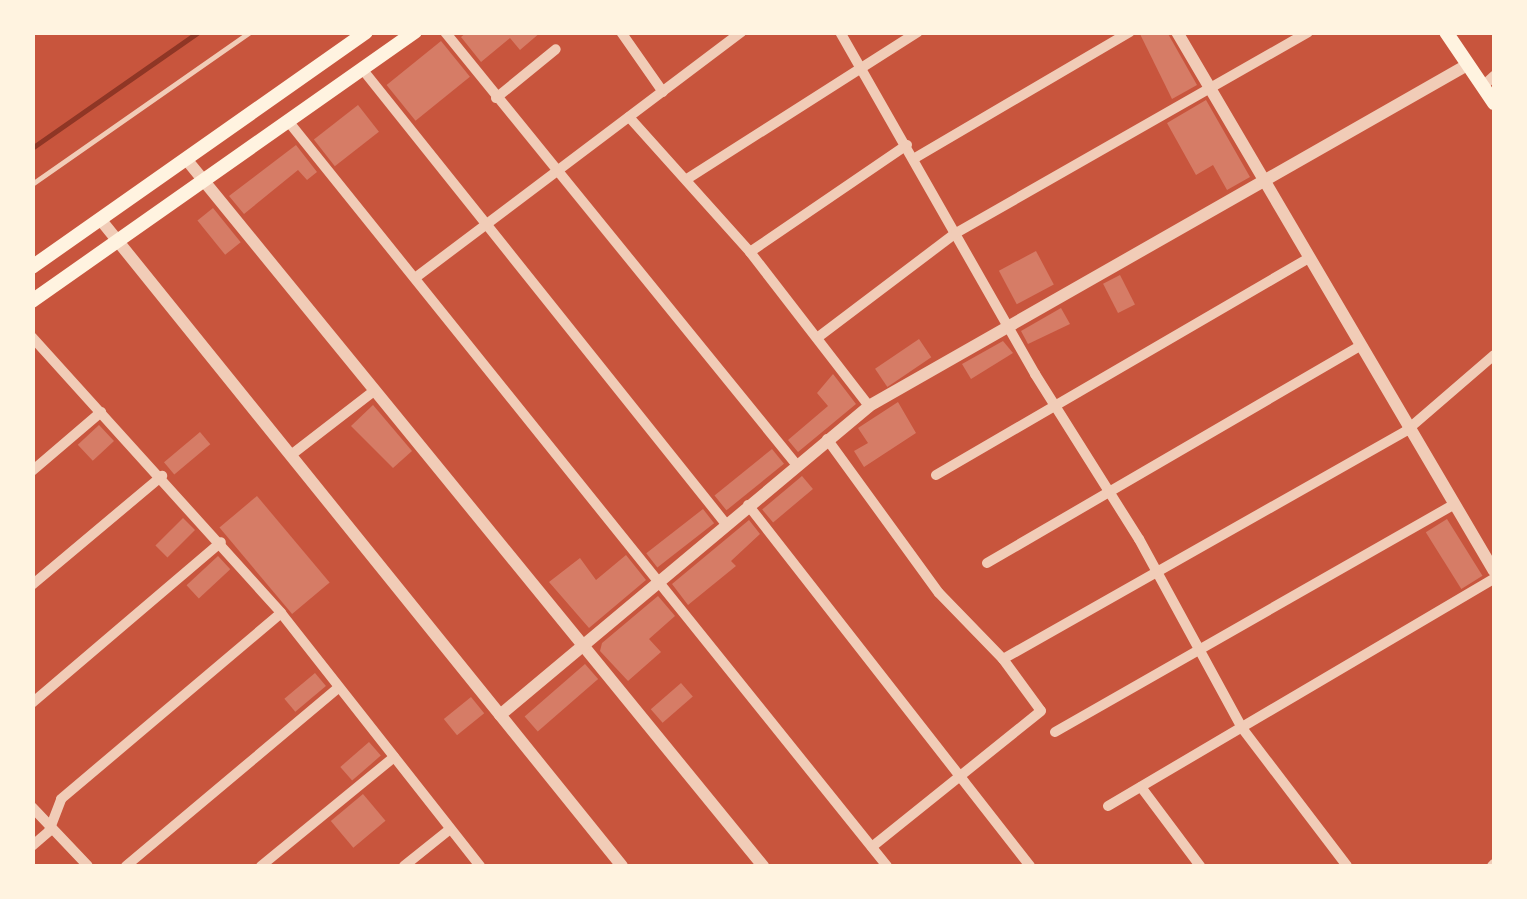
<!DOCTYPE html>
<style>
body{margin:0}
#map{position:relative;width:1527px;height:899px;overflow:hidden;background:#c8553d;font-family:Signika,sans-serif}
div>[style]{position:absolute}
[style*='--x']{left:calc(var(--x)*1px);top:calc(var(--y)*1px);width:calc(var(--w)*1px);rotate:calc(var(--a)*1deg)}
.stream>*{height:5px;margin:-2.5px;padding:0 2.5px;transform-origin:2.5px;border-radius:2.5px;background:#8f3625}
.building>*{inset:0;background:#d67c66;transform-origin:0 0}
.service>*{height:5px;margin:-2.5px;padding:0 2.5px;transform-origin:2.5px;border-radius:2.5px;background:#f1ccb7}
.minor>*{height:10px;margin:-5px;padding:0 5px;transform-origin:5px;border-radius:5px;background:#f1ccb7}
.tertiary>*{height:12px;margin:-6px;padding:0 6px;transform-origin:6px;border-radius:6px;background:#f1ccb7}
.secondary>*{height:14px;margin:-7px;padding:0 7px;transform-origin:7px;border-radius:7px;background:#fff3e0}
span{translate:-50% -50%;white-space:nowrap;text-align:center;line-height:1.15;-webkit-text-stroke:8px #fff3e0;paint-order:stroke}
.frame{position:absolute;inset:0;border:35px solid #fff3e0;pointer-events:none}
</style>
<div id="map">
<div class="stream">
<div style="--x:32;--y:148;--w:203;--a:-34.9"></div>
</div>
<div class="building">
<div style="clip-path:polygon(467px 32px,541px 32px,520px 50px,510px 38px,481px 62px,461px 37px)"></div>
<div style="clip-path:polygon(1139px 32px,1167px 32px,1197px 85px,1172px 99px)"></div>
<div style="left:441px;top:41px;width:46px;height:70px;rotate:51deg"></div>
<div style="clip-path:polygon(1206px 100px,1250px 177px,1227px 190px,1213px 165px,1196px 175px,1167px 123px)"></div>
<div style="left:358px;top:105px;width:34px;height:56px;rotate:52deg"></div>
<div style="clip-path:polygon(296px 145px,317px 172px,307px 180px,298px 170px,244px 214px,229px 196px)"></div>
<div style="left:213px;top:208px;width:44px;height:20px;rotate:51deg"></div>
<div style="left:1036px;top:251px;width:38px;height:42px;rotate:62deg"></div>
<div style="left:1120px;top:275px;width:33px;height:19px;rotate:63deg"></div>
<div style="clip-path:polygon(1061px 308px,1070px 324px,1028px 344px,1021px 331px)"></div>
<div style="left:919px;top:339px;width:22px;height:53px;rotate:56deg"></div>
<div style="clip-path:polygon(1003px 341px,1013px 353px,971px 379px,962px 364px)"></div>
<div style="clip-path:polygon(833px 374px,856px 404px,798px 452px,788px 440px,828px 406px,817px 393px)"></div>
<div style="clip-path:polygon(898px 402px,916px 433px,864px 467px,854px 451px,868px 443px,858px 428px)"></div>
<div style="clip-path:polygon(373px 405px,412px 451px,393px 468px,351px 426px)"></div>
<div style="left:99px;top:425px;width:22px;height:29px;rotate:47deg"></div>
<div style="left:200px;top:432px;width:16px;height:47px;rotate:50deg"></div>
<div style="left:772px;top:449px;width:19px;height:74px;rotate:51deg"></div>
<div style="left:802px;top:476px;width:17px;height:52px;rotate:50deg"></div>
<div style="left:257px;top:496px;width:113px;height:49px;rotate:50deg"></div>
<div style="left:703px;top:509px;width:18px;height:72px;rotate:52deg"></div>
<div style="left:183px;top:518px;width:17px;height:39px;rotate:45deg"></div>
<div style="left:1447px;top:519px;width:67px;height:25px;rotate:58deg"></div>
<div style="clip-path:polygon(749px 520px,760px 534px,731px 561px,736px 566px,688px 605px,672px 584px)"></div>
<div style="clip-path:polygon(626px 555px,646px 580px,589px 628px,549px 582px,580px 558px,596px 580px)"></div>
<div style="left:218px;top:556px;width:18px;height:43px;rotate:47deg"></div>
<div style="clip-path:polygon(658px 596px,675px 616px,649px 639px,661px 652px,628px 681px,600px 651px,602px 643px)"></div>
<div style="left:585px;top:664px;width:20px;height:80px;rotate:49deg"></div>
<div style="left:315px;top:673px;width:17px;height:40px;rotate:50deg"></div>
<div style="left:681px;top:683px;width:18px;height:40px;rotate:49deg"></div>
<div style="left:471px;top:697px;width:21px;height:35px;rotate:51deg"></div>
<div style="left:369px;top:742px;width:18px;height:38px;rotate:49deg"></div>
<div style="left:363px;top:794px;width:35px;height:42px;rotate:50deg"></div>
</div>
<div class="service">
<div style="--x:32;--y:184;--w:266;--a:-34.9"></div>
</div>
<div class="minor">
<div style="--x:445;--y:32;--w:557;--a:50.91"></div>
<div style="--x:621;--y:32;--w:73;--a:55"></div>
<div style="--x:840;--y:32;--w:394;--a:60.3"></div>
<div style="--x:1035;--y:374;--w:195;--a:57.8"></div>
<div style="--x:1139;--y:539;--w:215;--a:61.4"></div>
<div style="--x:1242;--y:728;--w:173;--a:52.7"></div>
<div style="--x:363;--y:70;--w:581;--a:51.36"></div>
<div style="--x:1482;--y:87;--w:16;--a:-43"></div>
<div style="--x:496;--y:98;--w:77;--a:-39.2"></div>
<div style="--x:629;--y:117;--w:181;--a:48.1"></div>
<div style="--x:750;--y:252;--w:195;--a:52.3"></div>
<div style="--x:288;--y:121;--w:956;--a:51.2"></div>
<div style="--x:915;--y:158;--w:249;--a:-30.4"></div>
<div style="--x:687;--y:179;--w:274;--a:-32.5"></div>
<div style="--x:750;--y:252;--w:190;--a:-34.3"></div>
<div style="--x:415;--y:278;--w:409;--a:-37"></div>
<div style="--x:32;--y:337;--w:372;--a:47.9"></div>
<div style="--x:281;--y:613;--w:322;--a:51.8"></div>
<div style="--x:817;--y:338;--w:174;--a:-37.1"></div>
<div style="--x:956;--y:233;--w:405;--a:-29.7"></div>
<div style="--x:827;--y:439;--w:190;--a:54"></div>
<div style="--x:939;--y:593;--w:92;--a:45.9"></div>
<div style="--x:1003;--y:659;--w:64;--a:53.8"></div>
<div style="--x:1041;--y:711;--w:217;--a:141.2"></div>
<div style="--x:291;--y:455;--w:106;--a:-37.7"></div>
<div style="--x:32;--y:471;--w:91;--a:-40.5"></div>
<div style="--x:936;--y:475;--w:428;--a:-30.2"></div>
<div style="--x:748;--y:505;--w:458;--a:52"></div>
<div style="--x:987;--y:563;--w:428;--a:-30.2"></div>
<div style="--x:32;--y:585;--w:170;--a:-40"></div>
<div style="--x:1003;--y:659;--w:463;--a:-29.5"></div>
<div style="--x:1406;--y:431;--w:116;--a:-40.8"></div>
<div style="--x:32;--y:703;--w:248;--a:-40.4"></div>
<div style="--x:1055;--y:732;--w:457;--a:-29.7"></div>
<div style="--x:1141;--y:787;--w:99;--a:53.2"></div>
<div style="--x:1108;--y:806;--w:448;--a:-30.5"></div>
<div style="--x:32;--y:807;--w:81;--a:46.5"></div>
<div style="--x:32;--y:846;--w:23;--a:-41"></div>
<div style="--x:49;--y:831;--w:34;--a:-69"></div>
<div style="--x:61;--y:799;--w:288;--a:-40.2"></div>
<div style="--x:126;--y:866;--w:277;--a:-40"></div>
<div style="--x:261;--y:866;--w:172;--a:-39.3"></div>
<div style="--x:404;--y:866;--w:59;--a:-38.8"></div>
<div style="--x:1492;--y:866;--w:3;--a:-45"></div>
</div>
<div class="tertiary">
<div style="--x:1177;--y:32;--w:625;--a:59.54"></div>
<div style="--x:186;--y:159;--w:913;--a:50.78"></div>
<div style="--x:100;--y:219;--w:831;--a:51.1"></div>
<div style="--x:500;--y:715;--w:481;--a:-39.9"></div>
<div style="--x:869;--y:406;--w:688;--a:-29.69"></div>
</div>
<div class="secondary">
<div style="--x:1446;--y:32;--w:86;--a:55.9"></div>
<div style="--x:32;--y:267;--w:408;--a:-35.1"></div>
<div style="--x:32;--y:301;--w:468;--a:-35.1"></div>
</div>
<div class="frame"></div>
</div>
